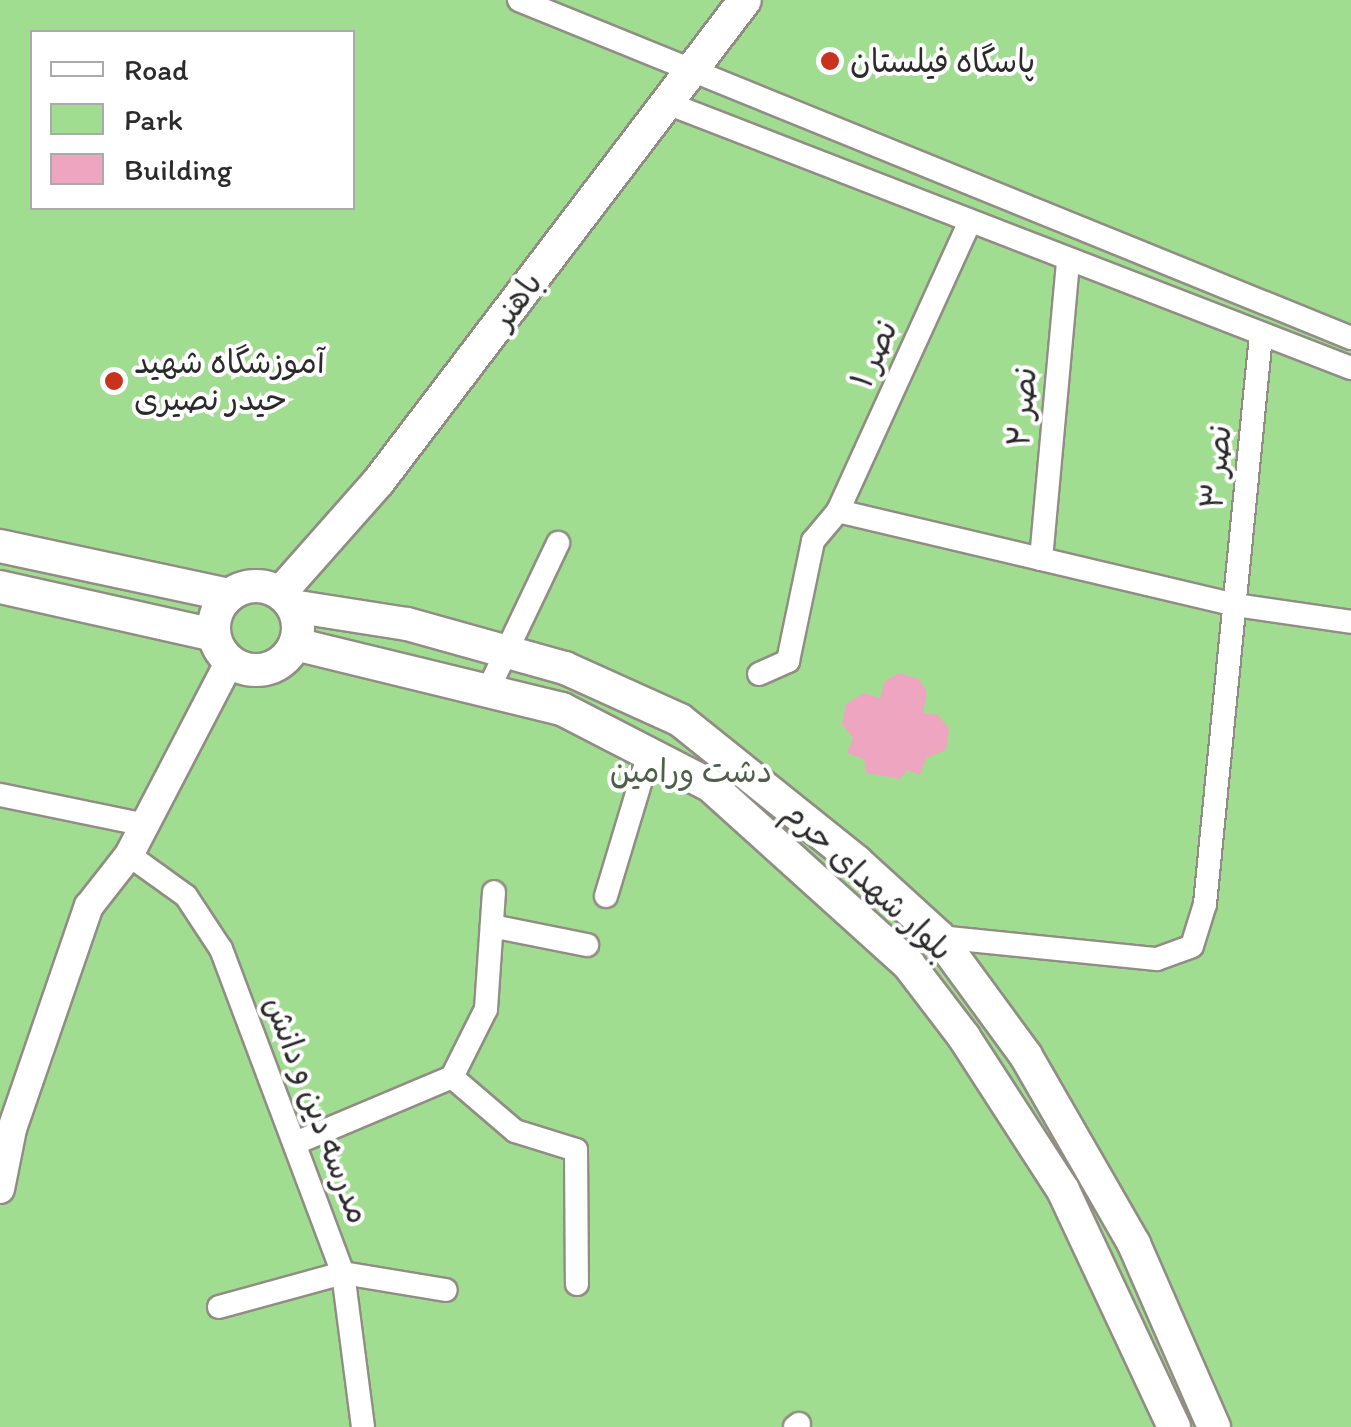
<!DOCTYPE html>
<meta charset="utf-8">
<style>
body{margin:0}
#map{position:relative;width:1351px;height:1427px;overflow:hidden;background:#f7efde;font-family:Itim,"Playpen Sans Arabic",sans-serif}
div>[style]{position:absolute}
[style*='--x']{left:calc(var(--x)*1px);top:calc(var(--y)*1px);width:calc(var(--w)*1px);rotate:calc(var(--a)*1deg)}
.green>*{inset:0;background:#a1dd90}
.building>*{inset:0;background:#eea5bf}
.roads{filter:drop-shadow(2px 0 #918d84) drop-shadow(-2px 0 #918d84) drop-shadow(0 2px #918d84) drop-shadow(0 -2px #918d84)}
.minor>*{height:22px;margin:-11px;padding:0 11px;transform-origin:11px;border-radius:11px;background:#fff}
.tertiary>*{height:28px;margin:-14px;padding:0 14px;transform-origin:14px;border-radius:14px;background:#fff}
.secondary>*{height:32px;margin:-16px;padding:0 16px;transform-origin:16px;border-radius:16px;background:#fff}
.secondary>.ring{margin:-16px;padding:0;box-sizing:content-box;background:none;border:32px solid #fff;border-radius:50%}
.dots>*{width:28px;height:28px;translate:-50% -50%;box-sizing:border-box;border:5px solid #fff;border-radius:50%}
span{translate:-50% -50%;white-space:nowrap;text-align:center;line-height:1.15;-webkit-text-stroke:8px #fff;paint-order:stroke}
.poi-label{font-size:32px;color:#2b2b2b}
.left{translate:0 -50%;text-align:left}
.street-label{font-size:32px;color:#2b2b2b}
.park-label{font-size:32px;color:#4e6049}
.legend{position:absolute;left:30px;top:30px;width:325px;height:180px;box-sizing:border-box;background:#fff;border:2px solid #aaa;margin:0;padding:12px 18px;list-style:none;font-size:30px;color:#2b2b2b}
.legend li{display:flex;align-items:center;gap:20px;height:50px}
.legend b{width:50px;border:2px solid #aaa}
</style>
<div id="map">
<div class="green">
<div style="clip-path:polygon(evenodd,0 0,1351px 0,1351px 1427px,0 1427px,0 0,32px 32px,352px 32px,352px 208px,32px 208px,32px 32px)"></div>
</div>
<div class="building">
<div style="clip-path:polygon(899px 673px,919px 679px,927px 692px,923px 713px,938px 715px,949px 729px,946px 750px,926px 758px,920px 775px,907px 770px,900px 779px,866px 773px,864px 759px,847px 753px,853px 738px,842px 724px,846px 704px,864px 693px,880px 698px,885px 681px)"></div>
</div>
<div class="roads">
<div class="minor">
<div style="--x:519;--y:0;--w:898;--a:22.11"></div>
<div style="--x:667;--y:103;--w:734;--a:21.18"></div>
<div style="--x:838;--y:511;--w:408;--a:13.3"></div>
<div style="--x:1235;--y:605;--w:117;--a:8.3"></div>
<div style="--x:1041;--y:559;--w:299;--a:-84.8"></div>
<div style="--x:759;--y:674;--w:32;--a:-24"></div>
<div style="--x:788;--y:661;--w:123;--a:-78.2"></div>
<div style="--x:813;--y:541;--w:39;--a:-50"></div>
<div style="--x:838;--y:511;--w:315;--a:-65.5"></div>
<div style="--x:488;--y:690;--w:163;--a:-64.5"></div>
<div style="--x:0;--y:795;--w:149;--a:11.6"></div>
<div style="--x:129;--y:855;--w:70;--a:35.7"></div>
<div style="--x:186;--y:896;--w:64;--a:56.6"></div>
<div style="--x:221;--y:949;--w:346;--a:69.4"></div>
<div style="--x:343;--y:1273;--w:155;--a:82.6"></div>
<div style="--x:606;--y:896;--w:152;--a:-73.2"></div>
<div style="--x:492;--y:926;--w:97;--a:11.3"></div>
<div style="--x:939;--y:937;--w:219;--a:5.8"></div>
<div style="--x:1157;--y:959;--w:37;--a:-20"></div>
<div style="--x:1192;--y:946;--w:44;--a:-72.8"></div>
<div style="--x:1205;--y:904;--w:572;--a:-84.38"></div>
<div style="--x:452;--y:1077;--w:83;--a:40.6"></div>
<div style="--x:515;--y:1131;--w:64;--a:17.3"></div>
<div style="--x:576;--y:1150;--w:134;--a:89.6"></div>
<div style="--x:452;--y:1077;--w:76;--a:-63.4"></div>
<div style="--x:486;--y:1009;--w:117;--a:-86.1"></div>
<div style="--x:298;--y:1142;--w:167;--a:-22.9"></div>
<div style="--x:219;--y:1307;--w:129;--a:-15.3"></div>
<div style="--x:343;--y:1273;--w:104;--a:9.4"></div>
<div style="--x:795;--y:1427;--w:5;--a:-37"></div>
</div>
<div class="tertiary">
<div style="--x:0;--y:1189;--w:61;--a:-78.7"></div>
<div style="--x:12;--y:1129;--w:236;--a:-71"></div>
<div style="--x:89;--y:906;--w:65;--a:-51.9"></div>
<div style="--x:129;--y:855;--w:219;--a:-62.5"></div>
</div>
<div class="secondary">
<div style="--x:0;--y:546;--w:233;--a:12.1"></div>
<div class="ring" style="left:214px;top:586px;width:52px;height:52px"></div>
<div style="--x:0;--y:587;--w:219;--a:12.6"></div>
<div style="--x:280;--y:593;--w:149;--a:-48.5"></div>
<div style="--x:379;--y:481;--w:604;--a:-52.73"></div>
<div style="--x:292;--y:606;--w:116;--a:8.9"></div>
<div style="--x:407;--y:624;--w:164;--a:15.6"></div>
<div style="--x:565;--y:668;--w:126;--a:24.3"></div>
<div style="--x:680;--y:720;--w:227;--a:38.7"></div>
<div style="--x:857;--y:862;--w:111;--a:42.4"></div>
<div style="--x:939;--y:937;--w:147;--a:53.8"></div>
<div style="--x:1026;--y:1056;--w:217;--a:60.1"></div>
<div style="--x:1134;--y:1244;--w:200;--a:66.4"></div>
<div style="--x:295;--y:644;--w:275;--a:13.7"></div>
<div style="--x:562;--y:709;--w:168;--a:27.3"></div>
<div style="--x:711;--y:786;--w:267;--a:42.1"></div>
<div style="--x:909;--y:965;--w:91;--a:52.6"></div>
<div style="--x:964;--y:1037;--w:182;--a:57.1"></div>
<div style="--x:1063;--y:1190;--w:262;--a:64.9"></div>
</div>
</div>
<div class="dots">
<div style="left:830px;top:61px;background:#c8321e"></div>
<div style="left:114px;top:381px;background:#c8321e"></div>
</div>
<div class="poi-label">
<span class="left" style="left:850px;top:61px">پاسگاه فیلستان</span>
<span class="left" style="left:134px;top:381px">آموزشگاه شهید<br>حیدر نصیری</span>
</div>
<div class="street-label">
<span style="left:517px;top:300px;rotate:-53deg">باهنر</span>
<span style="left:874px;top:354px;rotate:-66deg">نصر ۱</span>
<span style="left:1022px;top:407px;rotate:-85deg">نصر ۲</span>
<span style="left:1216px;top:467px;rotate:-84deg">نصر ۳</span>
<span style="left:868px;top:881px;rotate:43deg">بلوار شهدای حرم</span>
<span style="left:317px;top:1110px;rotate:69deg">مدرسه دین و دانش</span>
</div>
<div class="park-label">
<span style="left:691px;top:771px">دشت ورامین</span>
</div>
<ul class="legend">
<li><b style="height:12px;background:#fff"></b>Road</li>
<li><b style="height:28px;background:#a1dd90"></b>Park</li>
<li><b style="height:28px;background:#eea5bf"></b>Building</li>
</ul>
</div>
